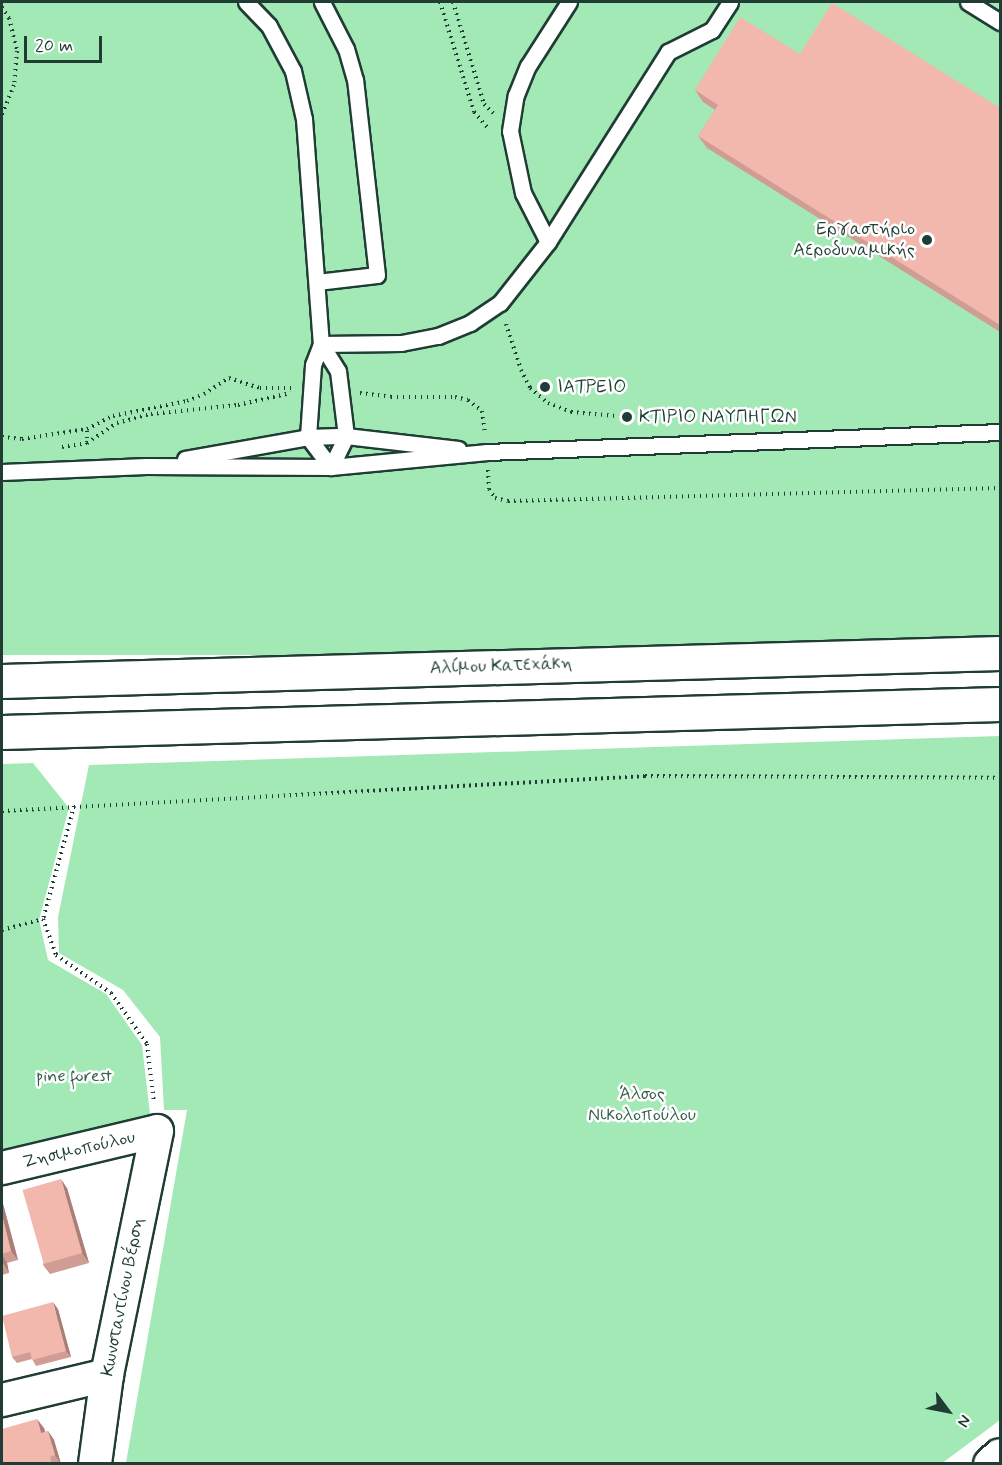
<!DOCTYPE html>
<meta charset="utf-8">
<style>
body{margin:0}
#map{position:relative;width:1002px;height:1465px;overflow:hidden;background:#fff;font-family:Mynerve,sans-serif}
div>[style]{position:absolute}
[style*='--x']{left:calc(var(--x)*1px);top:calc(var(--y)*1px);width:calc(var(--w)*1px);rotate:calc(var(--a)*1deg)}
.green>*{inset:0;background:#a2e9b6;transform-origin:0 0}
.path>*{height:4px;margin-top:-2px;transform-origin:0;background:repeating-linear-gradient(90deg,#1f3d34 0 1.5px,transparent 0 6px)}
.roads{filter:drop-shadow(2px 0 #1f3d34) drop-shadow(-2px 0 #1f3d34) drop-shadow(0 2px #1f3d34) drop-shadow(0 -2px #1f3d34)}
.service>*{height:15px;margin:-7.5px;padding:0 7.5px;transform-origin:7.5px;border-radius:7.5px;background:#fff}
.minor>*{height:32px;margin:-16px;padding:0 16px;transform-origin:16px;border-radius:16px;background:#fff}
.primary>*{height:33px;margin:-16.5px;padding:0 16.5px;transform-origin:16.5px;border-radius:16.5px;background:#fff}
.wall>*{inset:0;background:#d09d95}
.shaded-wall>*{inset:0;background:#a98079}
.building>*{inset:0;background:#f2b7ad;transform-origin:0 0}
.dots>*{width:16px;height:16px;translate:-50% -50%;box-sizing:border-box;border:3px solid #fff;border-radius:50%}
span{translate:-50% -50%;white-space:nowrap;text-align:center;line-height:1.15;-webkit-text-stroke:5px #fff;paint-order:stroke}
.poi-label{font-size:18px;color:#1f3d34}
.right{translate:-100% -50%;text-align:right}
.left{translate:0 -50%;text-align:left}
.street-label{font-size:18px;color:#1f3d34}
.park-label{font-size:18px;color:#395f4e}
.frame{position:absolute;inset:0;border:3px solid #1f3d34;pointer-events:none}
.north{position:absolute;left:918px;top:1381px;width:60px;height:60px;-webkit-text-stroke:4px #fff;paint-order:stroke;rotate:122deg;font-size:16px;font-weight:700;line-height:24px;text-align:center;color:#1f3d34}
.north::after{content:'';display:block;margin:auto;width:21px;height:27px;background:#1f3d34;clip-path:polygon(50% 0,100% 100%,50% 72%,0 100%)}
.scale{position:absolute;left:24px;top:36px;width:78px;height:27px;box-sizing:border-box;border:3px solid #1f3d34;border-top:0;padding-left:8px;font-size:18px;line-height:21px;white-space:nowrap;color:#1f3d34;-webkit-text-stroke:4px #fff;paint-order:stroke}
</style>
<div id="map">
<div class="green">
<div style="left:2px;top:2px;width:998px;height:653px"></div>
<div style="clip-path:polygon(1000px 736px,1000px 1420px,941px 1464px,126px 1463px,187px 1110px,164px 1110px,160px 1037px,123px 990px,59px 953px,58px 917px,89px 765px)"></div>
<div style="clip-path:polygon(33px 763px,69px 808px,39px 920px,48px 960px,106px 994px,142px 1045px,152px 1131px,2px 1167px,2px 764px)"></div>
</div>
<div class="path">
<div style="--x:440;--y:2;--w:115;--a:72.8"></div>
<div style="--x:474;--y:112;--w:23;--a:49"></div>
<div style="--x:453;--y:2;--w:107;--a:73.1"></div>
<div style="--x:484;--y:104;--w:13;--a:45"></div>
<div style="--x:2;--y:7;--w:13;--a:58"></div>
<div style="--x:9;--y:18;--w:34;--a:76"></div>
<div style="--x:17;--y:51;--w:34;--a:95"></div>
<div style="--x:14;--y:85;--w:32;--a:112"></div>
<div style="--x:506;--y:324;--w:48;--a:71.9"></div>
<div style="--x:521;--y:370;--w:20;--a:63"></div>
<div style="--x:530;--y:388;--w:23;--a:40"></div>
<div style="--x:548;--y:403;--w:25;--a:21"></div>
<div style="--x:571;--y:412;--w:56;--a:5.1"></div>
<div style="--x:360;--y:393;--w:31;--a:7"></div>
<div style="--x:391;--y:397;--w:64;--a:0"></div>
<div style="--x:455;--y:397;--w:13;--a:13"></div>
<div style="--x:468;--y:400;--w:18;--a:38"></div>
<div style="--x:482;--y:411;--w:22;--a:82"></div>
<div style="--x:2;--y:437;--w:20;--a:6"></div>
<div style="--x:22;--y:439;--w:66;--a:-8.7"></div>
<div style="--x:87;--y:429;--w:29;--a:-27"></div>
<div style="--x:113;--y:416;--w:76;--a:-11.5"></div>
<div style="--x:187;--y:401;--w:18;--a:-22"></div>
<div style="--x:204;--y:394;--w:30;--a:-33"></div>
<div style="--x:229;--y:378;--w:33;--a:18"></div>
<div style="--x:260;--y:388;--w:33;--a:0"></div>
<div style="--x:87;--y:444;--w:15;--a:-90"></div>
<div style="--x:62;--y:447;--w:25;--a:-9"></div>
<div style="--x:87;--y:443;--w:36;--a:-34"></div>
<div style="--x:117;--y:423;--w:35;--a:-15"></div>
<div style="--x:151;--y:414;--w:87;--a:-5.9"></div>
<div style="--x:238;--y:405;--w:54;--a:-12.8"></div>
<div style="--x:488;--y:470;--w:19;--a:87"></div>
<div style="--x:489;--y:489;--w:11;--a:56"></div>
<div style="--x:495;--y:498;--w:13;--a:13"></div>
<div style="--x:508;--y:501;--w:492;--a:-1.5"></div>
<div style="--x:74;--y:806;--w:117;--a:105.3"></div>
<div style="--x:43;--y:919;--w:38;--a:70"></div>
<div style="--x:56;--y:955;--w:67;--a:34.6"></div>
<div style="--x:111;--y:993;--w:62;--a:54.8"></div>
<div style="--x:147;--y:1044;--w:59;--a:83.2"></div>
<div style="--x:2;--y:811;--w:644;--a:-3.12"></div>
<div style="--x:645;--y:776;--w:355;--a:0.3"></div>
<div style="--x:2;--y:930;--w:42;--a:-15"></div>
</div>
<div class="roads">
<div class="service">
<div style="--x:246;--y:2;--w:33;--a:46"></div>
<div style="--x:269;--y:26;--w:51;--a:61.9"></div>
<div style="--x:293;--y:71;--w:49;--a:77.1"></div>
<div style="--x:304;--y:119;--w:226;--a:85.7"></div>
<div style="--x:321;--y:344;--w:22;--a:111"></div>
<div style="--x:313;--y:365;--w:72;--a:94"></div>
<div style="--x:308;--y:437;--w:38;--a:53"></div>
<div style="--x:331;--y:467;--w:34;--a:-64"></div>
<div style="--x:346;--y:436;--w:65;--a:-97"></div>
<div style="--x:338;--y:371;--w:32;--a:-122"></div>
<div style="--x:968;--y:2;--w:38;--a:32"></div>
<div style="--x:548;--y:242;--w:55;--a:-117"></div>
<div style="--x:523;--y:193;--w:63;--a:-101.8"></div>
<div style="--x:510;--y:131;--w:36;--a:-81"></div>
<div style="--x:516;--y:95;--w:31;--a:-68"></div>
<div style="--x:528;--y:66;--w:76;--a:-57.4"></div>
<div style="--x:317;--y:282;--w:60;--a:-6.7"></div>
<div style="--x:377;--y:275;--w:196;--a:-96.4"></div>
<div style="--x:355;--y:80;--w:32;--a:-106"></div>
<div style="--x:346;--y:49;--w:53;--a:-117.1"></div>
<div style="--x:321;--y:344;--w:80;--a:-0.7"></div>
<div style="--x:401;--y:343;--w:38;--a:-11"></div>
<div style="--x:438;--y:336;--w:35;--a:-22"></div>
<div style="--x:470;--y:323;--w:36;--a:-34"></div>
<div style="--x:500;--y:303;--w:78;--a:-51.8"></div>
<div style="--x:548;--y:242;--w:225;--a:-57.7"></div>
<div style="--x:668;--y:52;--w:49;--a:-26.6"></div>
<div style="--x:712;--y:30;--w:33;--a:-57"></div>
<div style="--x:185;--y:459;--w:125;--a:-10.1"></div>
<div style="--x:308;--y:437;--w:38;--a:-2"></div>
<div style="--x:346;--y:436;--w:113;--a:6.6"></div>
<div style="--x:2;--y:472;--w:144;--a:-2.4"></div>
<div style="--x:146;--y:466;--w:185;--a:0.3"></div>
<div style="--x:331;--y:467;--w:157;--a:-5.5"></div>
<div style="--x:487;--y:452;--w:513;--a:-2.23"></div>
</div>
<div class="minor">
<div style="--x:2;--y:1168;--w:159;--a:-13.4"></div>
<div style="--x:157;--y:1131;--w:249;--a:101.6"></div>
<div style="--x:107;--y:1375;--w:90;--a:97.7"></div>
<div style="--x:2;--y:1400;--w:108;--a:-13.4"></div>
<div style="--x:990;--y:1464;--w:13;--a:-42"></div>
</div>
<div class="primary">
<div style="--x:2;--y:681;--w:998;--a:-1.61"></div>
<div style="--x:2;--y:732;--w:998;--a:-1.61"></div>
</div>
</div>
<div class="wall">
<div style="clip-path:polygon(800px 54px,1000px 108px,1000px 332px,707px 148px,698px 136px,715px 110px,703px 102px,695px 90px)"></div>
<div style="clip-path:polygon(67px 1188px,89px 1263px,50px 1274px,43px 1265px)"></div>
<div style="clip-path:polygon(2px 1200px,18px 1260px,7px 1263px,9px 1273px,2px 1275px)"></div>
<div style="clip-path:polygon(58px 1309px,71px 1357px,36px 1366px,32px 1359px,17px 1363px,12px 1357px)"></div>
<div style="clip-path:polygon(44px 1428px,45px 1432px,48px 1431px,54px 1440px,61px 1464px,2px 1464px)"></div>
</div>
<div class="shaded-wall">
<div style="clip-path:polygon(61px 1179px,67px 1188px,89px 1263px,82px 1253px)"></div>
<div style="clip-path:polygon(2px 1200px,18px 1260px,11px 1251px,2px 1215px)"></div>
<div style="clip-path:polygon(2px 1255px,7px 1263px,9px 1273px,3px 1263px)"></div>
<div style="clip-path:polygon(53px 1302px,58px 1309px,71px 1357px,66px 1351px)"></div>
<div style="clip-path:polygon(37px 1419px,44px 1428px,48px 1442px,41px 1433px)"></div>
<div style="clip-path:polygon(48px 1431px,54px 1440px,61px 1464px,55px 1455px)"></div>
</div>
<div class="building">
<div style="clip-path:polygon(832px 3px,1000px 108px,1000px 325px,698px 136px,718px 105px,695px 90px,740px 17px,800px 54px)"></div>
<div style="left:61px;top:1179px;width:77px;height:40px;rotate:74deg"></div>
<div style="clip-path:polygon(2px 1215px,11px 1251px,2px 1254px)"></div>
<div style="clip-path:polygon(53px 1302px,66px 1351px,32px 1360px,30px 1352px,12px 1357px,2px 1316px)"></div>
<div style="clip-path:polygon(37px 1419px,41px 1433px,48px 1431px,55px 1455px,50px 1457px,52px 1464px,2px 1464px,2px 1429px)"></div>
</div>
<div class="dots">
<div style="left:927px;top:240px;background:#1f3d34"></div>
<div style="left:545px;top:387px;background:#1f3d34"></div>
<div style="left:627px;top:417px;background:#1f3d34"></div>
</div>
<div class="poi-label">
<span class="right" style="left:915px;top:240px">Εργαστήριο<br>Αεροδυναμικής</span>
<span class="left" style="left:557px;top:387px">ΙΑΤΡΕΙΟ</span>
<span class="left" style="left:639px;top:417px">ΚΤΙΡΙΟ ΝΑΥΠΗΓΩΝ</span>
</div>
<div class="street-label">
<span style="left:501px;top:666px;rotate:-2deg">Αλίμου Κατεχάκη</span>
<span style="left:79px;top:1150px;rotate:-13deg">Ζησιμοπούλου</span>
<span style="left:123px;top:1297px;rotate:-79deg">Κωνσταντίνου Βέρση</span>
</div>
<div class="park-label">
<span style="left:74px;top:1076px">pine forest</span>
<span style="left:642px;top:1105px">Άλσος<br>Νικολοπούλου</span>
</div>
<div class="frame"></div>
<div class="north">N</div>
<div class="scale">20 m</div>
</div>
